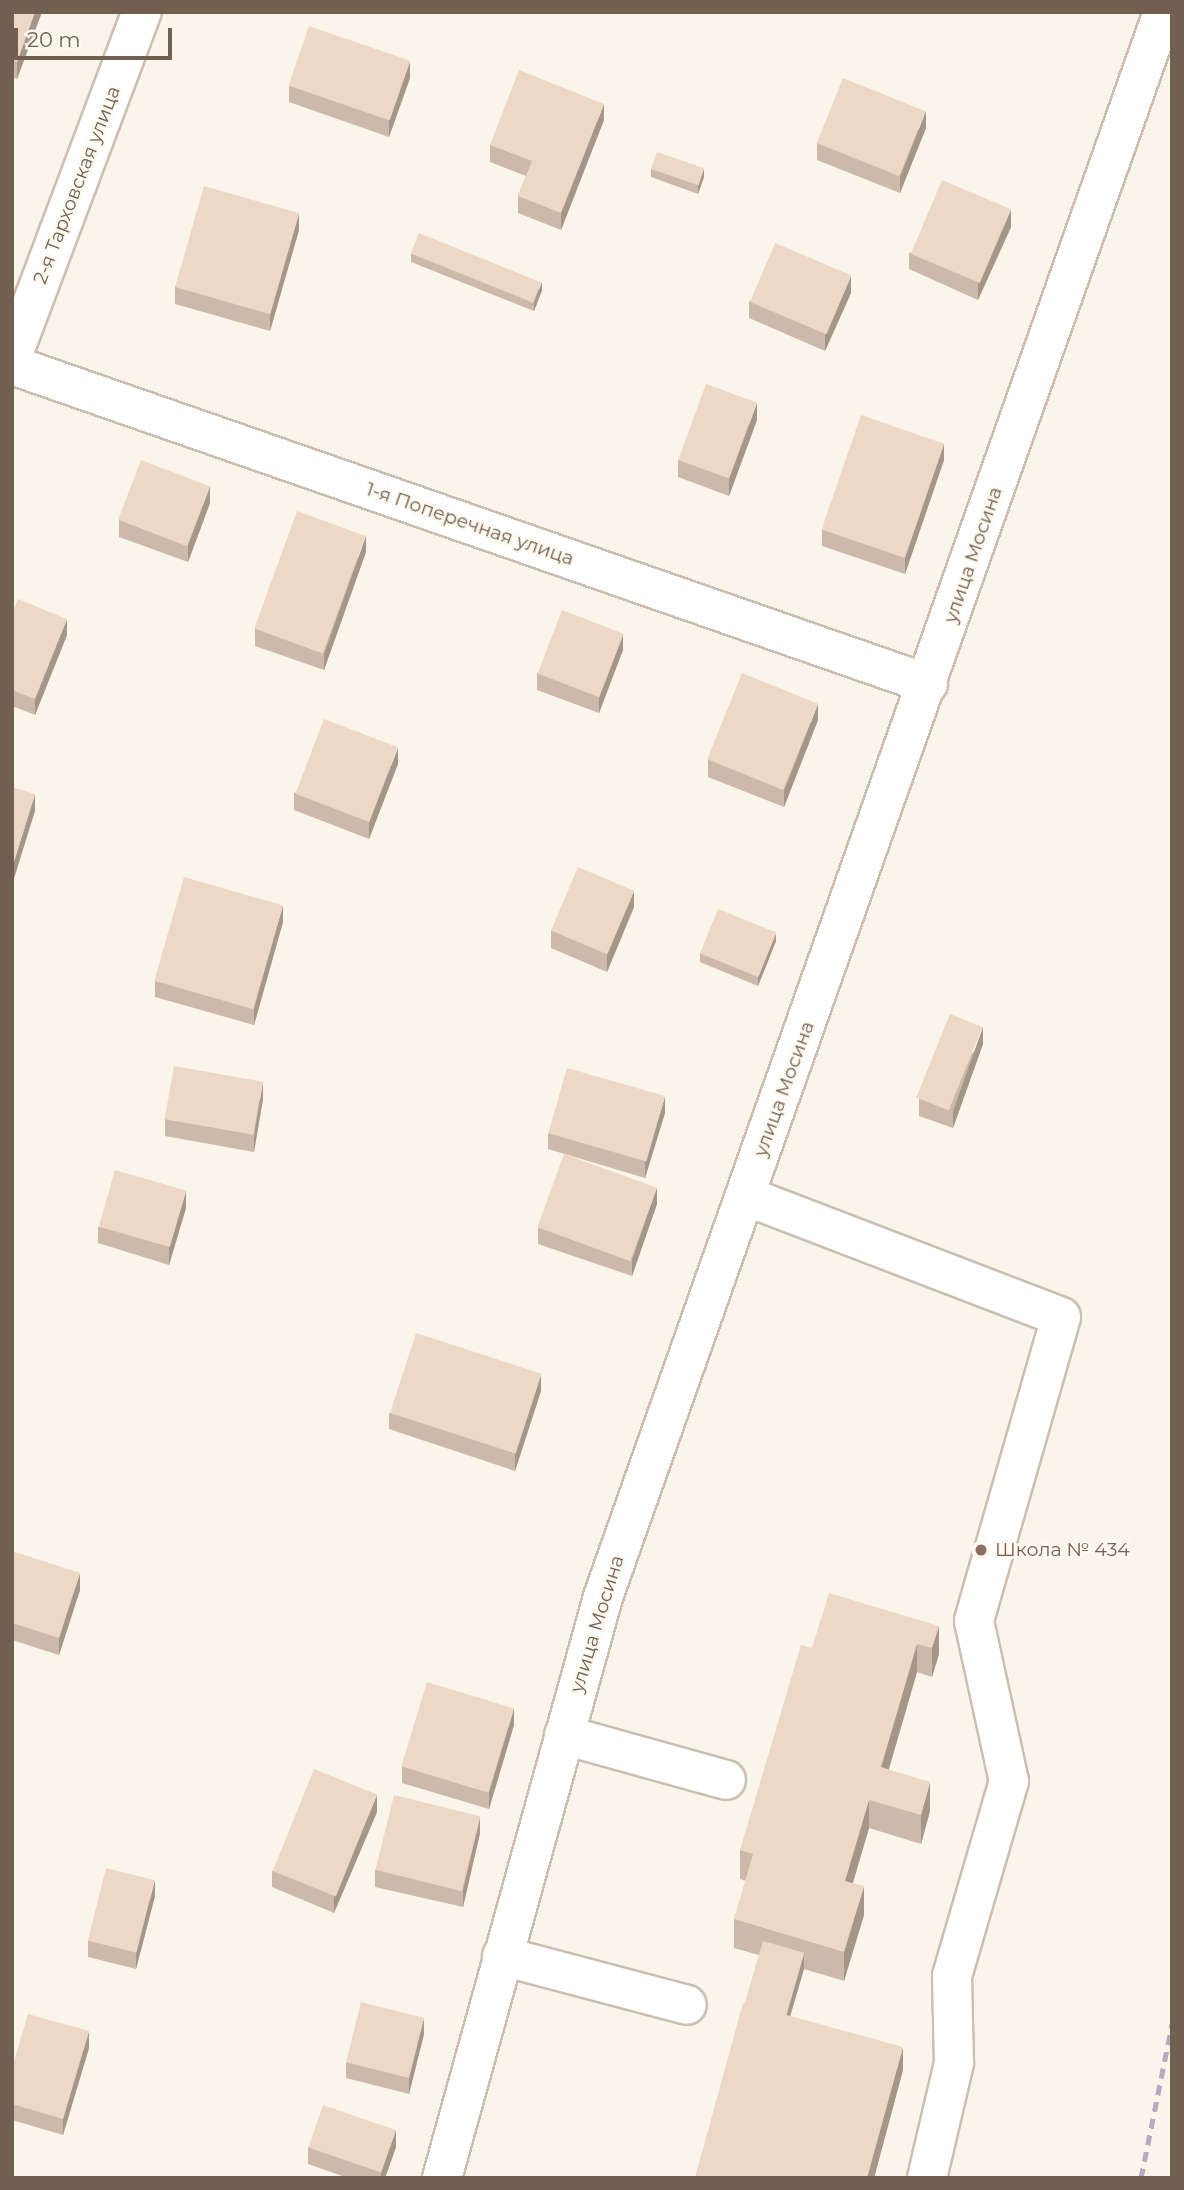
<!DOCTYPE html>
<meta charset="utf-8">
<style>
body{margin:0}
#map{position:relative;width:1184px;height:2190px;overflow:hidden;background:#faf5ea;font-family:Montserrat,sans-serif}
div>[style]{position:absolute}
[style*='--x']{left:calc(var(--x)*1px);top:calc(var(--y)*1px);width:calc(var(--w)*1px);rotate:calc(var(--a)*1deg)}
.roads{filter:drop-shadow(2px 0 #cbbeb1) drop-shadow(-2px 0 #cbbeb1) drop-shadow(0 2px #cbbeb1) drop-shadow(0 -2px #cbbeb1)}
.minor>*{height:38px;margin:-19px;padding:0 19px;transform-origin:19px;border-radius:19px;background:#fff}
.rail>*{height:5px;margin-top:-2.5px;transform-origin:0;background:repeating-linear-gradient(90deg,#b9a9c3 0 10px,transparent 0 17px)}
.wall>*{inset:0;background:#ccb9a9}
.shaded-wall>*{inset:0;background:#a6968a}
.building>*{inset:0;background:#edd7c5;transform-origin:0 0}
.dots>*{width:19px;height:19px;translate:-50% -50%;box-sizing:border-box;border:4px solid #fdf9f0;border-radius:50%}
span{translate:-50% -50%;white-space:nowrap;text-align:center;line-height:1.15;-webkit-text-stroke:5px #fdf9f0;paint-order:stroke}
.street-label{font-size:19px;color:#725f50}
.education-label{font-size:19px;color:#785e54}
.left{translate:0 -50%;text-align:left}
.frame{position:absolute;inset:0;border:14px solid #725f50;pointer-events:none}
.scale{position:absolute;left:14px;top:28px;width:158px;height:32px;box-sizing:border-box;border:4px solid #725f50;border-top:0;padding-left:9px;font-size:21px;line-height:24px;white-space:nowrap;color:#725f50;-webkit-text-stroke:5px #fdf9f0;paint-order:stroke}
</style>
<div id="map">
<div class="roads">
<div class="minor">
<div style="--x:12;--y:357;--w:369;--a:-69.4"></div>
<div style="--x:12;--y:365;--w:970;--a:19.2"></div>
<div style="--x:746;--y:1196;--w:337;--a:21"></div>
<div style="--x:1061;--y:1317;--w:316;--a:106"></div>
<div style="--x:974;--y:1621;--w:164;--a:77.7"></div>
<div style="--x:1009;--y:1781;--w:203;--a:106.3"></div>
<div style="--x:952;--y:1976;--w:87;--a:88.7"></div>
<div style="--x:954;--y:2063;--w:118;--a:103.2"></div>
<div style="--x:564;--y:1735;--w:168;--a:15.5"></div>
<div style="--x:502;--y:1956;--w:191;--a:14.8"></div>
<div style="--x:442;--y:2178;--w:603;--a:-74.51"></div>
<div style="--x:603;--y:1597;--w:1681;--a:-70.54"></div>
</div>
</div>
<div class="rail">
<div style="--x:1141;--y:2178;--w:157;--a:-78.6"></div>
</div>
<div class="wall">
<div style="clip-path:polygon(12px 12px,42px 12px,17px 79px,12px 77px)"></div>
<div style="clip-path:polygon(410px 78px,389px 137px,289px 102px,289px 86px)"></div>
<div style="clip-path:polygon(604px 120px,561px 230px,518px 213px,518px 196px,526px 176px,490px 162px,490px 145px)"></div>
<div style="clip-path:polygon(926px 128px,900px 193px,817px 160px,817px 143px)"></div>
<div style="clip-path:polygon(651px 169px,704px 177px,698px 194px,651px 177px)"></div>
<div style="clip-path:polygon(1011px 227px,978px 300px,909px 269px,909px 253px)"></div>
<div style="clip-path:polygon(299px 230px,270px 331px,175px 304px,175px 287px)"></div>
<div style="clip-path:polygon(411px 253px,542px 290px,534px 311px,411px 262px)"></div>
<div style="clip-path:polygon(851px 293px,825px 351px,749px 318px,749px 301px)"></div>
<div style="clip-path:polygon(757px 420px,729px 496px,678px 477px,678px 460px)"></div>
<div style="clip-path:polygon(944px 460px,905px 574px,822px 546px,822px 530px)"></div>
<div style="clip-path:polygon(210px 503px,188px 562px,119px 537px,119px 520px)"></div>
<div style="clip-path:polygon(366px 552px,324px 670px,255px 646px,255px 629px)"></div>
<div style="clip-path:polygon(12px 613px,67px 635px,35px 715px,12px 706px)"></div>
<div style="clip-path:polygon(623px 650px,599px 713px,537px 690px,537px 673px)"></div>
<div style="clip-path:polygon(818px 720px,784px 807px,708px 777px,708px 760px)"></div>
<div style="clip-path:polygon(398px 764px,369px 839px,294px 810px,294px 793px)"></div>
<div style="clip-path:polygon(634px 907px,607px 972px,551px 948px,551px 931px)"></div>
<div style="clip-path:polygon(283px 922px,254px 1025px,155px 997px,155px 981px)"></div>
<div style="clip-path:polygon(776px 941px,758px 986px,700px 962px,700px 953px)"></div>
<div style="clip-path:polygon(983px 1044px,953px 1128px,919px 1116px,919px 1099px)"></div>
<div style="clip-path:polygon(263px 1099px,254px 1152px,165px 1136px,165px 1119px)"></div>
<div style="clip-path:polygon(665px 1113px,645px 1178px,548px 1149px,548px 1133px)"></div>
<div style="clip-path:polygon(657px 1204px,632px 1276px,538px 1244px,538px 1228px)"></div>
<div style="clip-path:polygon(186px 1208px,169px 1265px,98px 1243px,98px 1227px)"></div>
<div style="clip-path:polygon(541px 1391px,515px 1471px,389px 1429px,389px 1413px)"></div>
<div style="clip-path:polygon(12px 1551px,80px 1590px,59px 1655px,12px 1640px)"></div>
<div style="clip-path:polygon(939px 1626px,939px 1654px,932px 1677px,917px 1672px,889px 1769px,930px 1811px,921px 1844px,869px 1828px,853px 1883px,864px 1915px,844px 1981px,804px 1969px,790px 2016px,903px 2070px,874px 2178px,695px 2178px,759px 1955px,734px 1948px,734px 1919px,746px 1881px,740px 1879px,740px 1850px,812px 1648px)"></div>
<div style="clip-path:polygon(514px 1725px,489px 1809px,402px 1783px,402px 1766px)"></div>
<div style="clip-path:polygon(377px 1812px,334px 1913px,272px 1887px,272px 1871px)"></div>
<div style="clip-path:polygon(480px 1833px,463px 1907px,375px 1887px,375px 1870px)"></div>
<div style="clip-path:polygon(155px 1896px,136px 1969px,88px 1957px,88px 1941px)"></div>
<div style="clip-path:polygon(424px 2034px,409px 2094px,346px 2078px,346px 2062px)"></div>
<div style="clip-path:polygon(89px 2048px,63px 2135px,12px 2120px,12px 2068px)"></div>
<div style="clip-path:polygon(308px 2147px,396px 2147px,385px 2178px,348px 2178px,308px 2164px)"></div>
</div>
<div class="shaded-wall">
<div style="clip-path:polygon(35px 12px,42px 12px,17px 79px,17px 62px)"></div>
<div style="clip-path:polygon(410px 61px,410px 78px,389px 137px,389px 121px)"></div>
<div style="clip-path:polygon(604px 104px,604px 120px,561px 230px,561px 213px)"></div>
<div style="clip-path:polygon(926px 111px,926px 128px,900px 193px,900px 177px)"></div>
<div style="clip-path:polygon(704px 168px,704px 177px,698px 194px,698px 186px)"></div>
<div style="clip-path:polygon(1011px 210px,1011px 227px,978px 300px,978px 284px)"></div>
<div style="clip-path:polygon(299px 213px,299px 230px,270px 331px,270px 314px)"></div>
<div style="clip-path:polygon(851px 276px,851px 293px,825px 351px,825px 335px)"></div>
<div style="clip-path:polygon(542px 282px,542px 290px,534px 311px,534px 302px)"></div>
<div style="clip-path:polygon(757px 403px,757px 420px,729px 496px,729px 479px)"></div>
<div style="clip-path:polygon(944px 443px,944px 460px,905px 574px,905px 558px)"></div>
<div style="clip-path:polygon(210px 486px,210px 503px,188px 562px,188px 545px)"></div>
<div style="clip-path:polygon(366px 536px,366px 552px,324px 670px,324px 654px)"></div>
<div style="clip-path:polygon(67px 619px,67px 635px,35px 715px,35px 699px)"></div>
<div style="clip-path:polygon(623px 634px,623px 650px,599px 713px,599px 697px)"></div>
<div style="clip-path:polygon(818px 704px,818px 720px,784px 807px,784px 791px)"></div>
<div style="clip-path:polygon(398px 748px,398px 764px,369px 839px,369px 823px)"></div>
<div style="clip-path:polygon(35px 794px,35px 811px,12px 885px,12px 868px)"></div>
<div style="clip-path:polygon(634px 891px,634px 907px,607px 972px,607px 955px)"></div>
<div style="clip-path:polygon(283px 905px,283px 922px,254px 1025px,254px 1009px)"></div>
<div style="clip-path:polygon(776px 933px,776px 941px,758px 986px,758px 977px)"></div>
<div style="clip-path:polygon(983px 1027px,983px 1044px,953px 1128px,953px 1111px)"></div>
<div style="clip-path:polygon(263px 1082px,263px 1099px,254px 1152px,254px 1136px)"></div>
<div style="clip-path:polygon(665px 1097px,665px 1113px,645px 1178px,645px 1162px)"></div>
<div style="clip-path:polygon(657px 1187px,657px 1204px,632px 1276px,632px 1260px)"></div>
<div style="clip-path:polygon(186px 1191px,186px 1208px,169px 1265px,169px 1248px)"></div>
<div style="clip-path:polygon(541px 1374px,541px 1391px,515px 1471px,515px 1454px)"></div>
<div style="clip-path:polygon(80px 1573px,80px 1590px,59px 1655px,59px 1638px)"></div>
<div style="clip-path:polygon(939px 1626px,939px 1654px,932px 1677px,932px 1648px)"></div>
<div style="clip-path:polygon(917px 1644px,917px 1672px,881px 1796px,881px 1767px)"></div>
<div style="clip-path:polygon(514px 1708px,514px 1725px,489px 1809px,489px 1793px)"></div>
<div style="clip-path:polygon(930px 1782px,930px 1811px,921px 1844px,921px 1815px)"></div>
<div style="clip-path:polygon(377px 1795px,377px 1812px,334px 1913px,334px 1897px)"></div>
<div style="clip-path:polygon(869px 1800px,869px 1828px,845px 1909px,845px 1881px)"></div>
<div style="clip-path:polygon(480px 1817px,480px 1833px,463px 1907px,463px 1891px)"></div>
<div style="clip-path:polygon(155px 1880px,155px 1896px,136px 1969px,136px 1953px)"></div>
<div style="clip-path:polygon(864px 1886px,864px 1915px,844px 1981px,844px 1952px)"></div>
<div style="clip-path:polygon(804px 1953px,804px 1969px,784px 2037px,784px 2020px)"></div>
<div style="clip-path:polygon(424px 2018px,424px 2034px,409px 2094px,409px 2077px)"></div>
<div style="clip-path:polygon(89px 2031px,89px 2048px,63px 2135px,63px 2119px)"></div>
<div style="clip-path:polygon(903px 2047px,903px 2070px,874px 2178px,867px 2178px)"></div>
<div style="clip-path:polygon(396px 2130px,396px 2147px,385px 2178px,381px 2178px,381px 2173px)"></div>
</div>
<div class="building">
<div style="clip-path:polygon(12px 12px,35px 12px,17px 62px,12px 60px)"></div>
<div style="left:309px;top:26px;width:107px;height:63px;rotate:19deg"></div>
<div style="clip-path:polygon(519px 70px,604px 104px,561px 213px,518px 196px,532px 161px,490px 145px)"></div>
<div style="left:843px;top:78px;width:89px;height:70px;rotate:22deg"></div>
<div style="left:657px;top:152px;width:50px;height:18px;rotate:19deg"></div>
<div style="left:942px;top:180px;width:75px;height:80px;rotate:23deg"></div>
<div style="left:204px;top:186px;width:99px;height:105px;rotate:16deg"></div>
<div style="left:419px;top:233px;width:132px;height:22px;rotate:22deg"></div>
<div style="left:775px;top:243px;width:83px;height:64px;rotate:23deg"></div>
<div style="left:706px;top:384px;width:54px;height:81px;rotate:20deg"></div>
<div style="left:861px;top:415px;width:88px;height:121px;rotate:19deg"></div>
<div style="left:141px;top:460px;width:74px;height:64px;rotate:21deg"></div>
<div style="left:297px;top:511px;width:73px;height:125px;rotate:20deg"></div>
<div style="clip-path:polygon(18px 599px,67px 619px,35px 699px,12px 690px,12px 613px)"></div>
<div style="left:562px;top:610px;width:66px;height:68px;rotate:21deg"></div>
<div style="left:742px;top:673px;width:82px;height:93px;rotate:22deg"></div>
<div style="left:324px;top:719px;width:79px;height:80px;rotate:21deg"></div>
<div style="clip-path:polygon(12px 787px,35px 794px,12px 868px)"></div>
<div style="left:578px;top:867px;width:61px;height:69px;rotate:23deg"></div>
<div style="left:184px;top:877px;width:103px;height:108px;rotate:16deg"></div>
<div style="left:718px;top:909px;width:63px;height:48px;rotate:22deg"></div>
<div style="left:950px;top:1014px;width:35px;height:90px;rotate:22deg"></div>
<div style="left:174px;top:1066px;width:90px;height:54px;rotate:10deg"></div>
<div style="left:567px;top:1068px;width:102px;height:68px;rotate:16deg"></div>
<div style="left:564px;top:1154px;width:99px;height:78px;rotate:20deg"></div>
<div style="left:115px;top:1170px;width:74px;height:59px;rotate:16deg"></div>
<div style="left:416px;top:1333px;width:132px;height:84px;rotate:18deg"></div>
<div style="clip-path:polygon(12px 1551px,80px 1573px,59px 1638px,12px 1623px)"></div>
<div style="clip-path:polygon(829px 1593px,939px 1626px,932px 1648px,917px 1644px,881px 1767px,930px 1782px,921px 1815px,869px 1800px,845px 1881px,864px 1886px,844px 1952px,734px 1919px,753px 1854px,740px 1850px,801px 1645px,812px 1648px)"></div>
<div style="left:427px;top:1682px;width:91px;height:88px;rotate:17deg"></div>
<div style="left:314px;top:1769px;width:68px;height:110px;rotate:22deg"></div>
<div style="left:394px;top:1795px;width:89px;height:77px;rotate:14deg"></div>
<div style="left:106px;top:1868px;width:50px;height:75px;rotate:14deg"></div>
<div style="left:763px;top:1941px;width:43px;height:66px;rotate:16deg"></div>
<div style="left:361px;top:2002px;width:65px;height:62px;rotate:14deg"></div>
<div style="clip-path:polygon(743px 2003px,903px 2047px,867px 2178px,695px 2178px)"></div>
<div style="clip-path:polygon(28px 2014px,89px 2031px,63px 2119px,12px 2104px,12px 2068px)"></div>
<div style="left:323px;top:2105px;width:77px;height:45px;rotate:19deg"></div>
</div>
<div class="dots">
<div style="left:981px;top:1550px;background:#8d6e63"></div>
</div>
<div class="street-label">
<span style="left:77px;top:185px;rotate:-69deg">2-я Тарховская улица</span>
<span style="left:470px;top:524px;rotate:19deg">1-я Поперечная улица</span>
<span style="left:973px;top:555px;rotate:-71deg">улица Мосина</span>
<span style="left:784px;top:1089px;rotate:-70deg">улица Мосина</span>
<span style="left:597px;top:1624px;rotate:-73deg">улица Мосина</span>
</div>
<div class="education-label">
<span class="left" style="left:995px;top:1550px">Школа № 434</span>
</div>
<div class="frame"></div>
<div class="scale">20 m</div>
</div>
